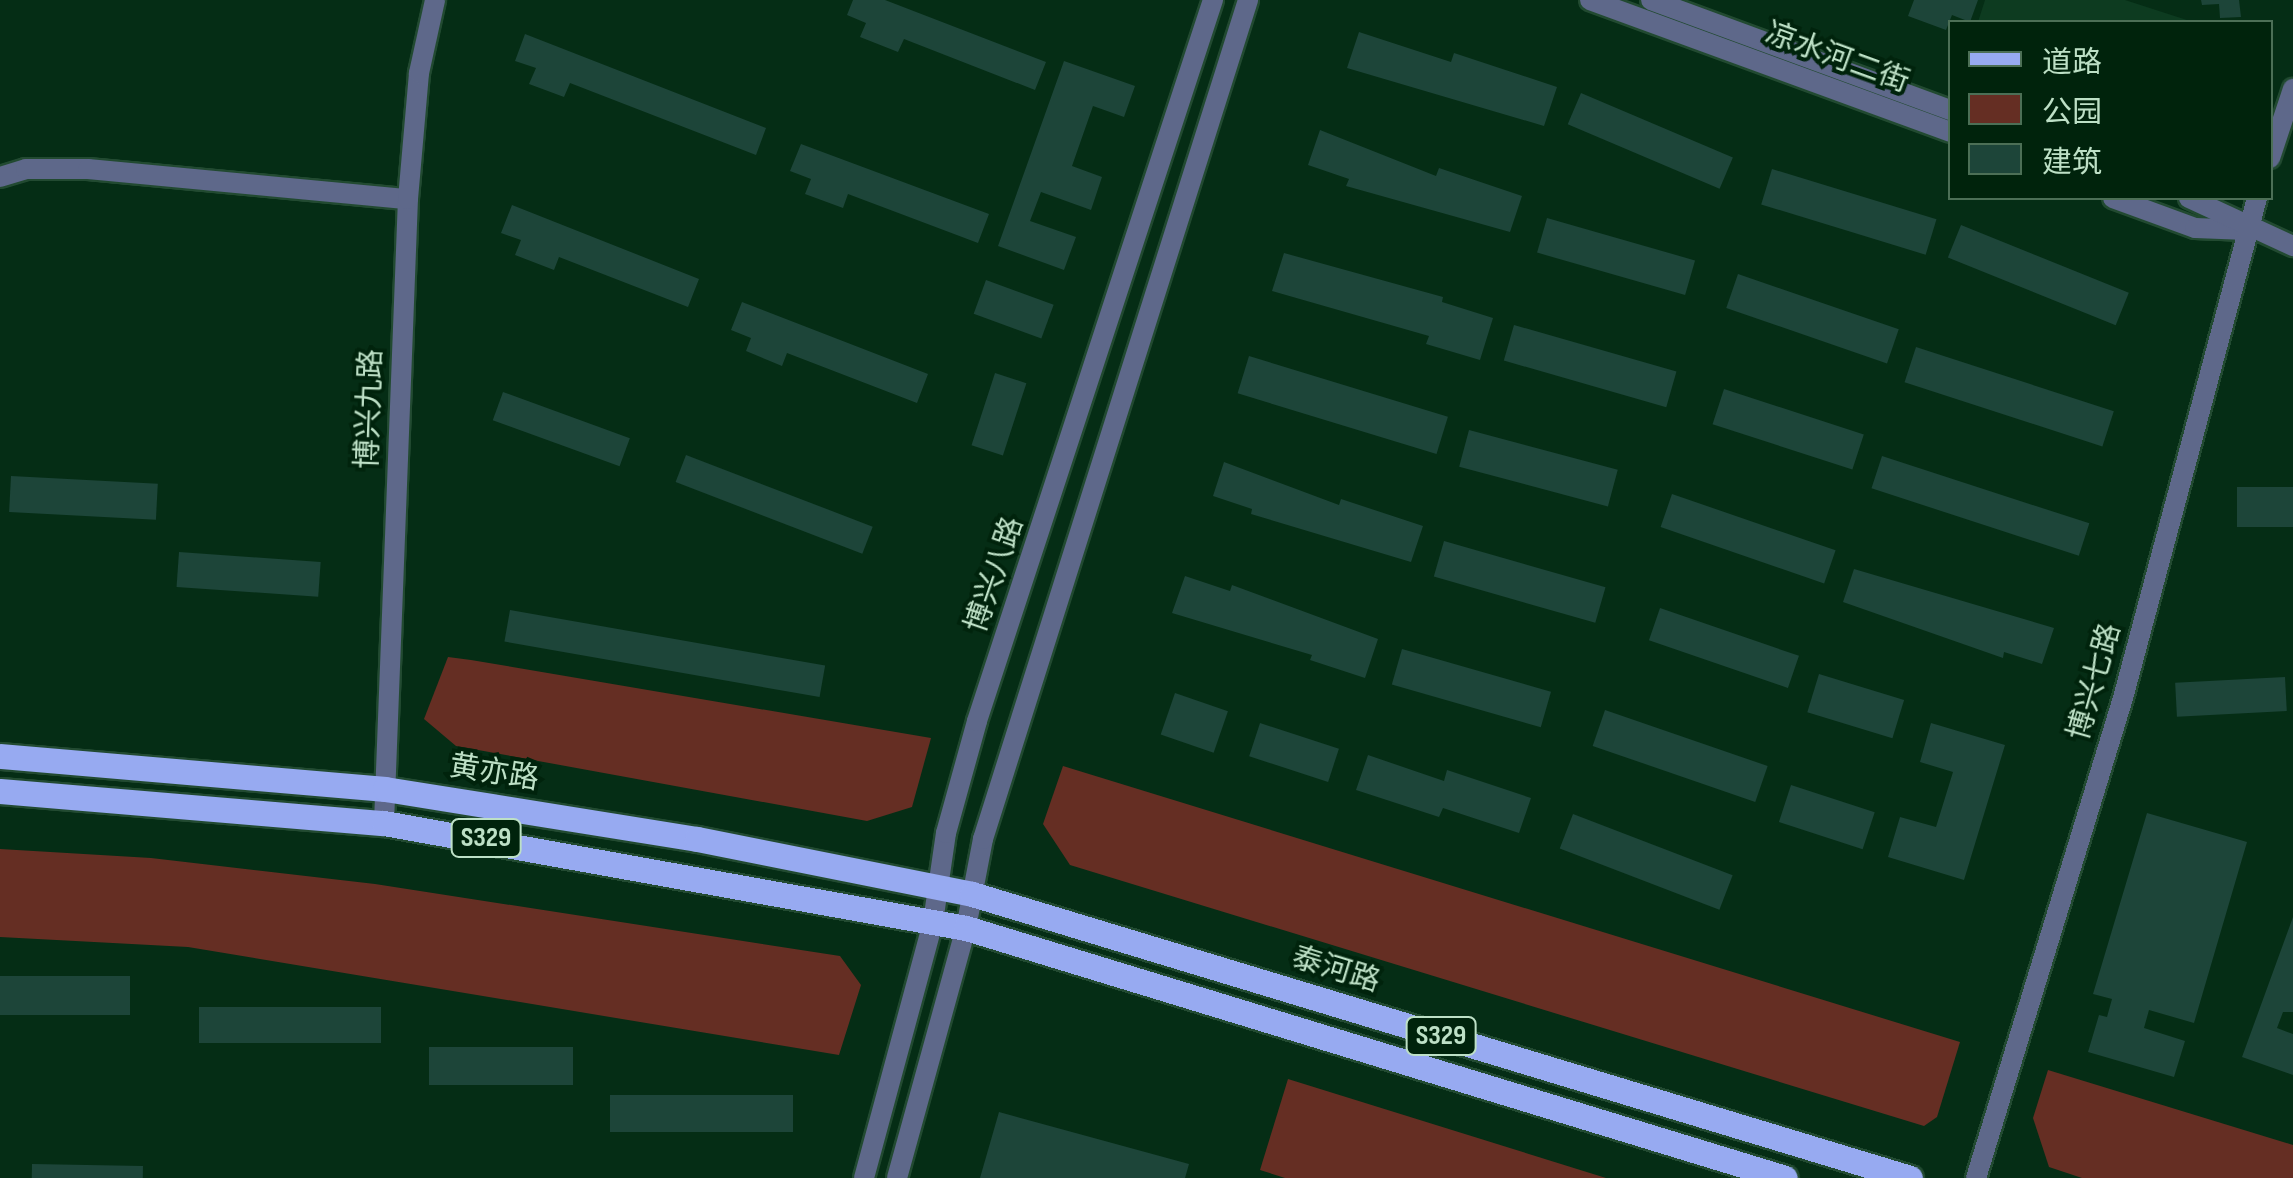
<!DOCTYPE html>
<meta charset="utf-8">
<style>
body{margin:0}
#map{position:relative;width:2293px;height:1178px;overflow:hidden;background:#052d15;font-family:"Sofia Sans Condensed","Noto Sans SC",sans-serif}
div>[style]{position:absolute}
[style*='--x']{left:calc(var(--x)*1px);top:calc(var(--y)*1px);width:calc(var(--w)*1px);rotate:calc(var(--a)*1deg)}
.built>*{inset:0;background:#0d3b20}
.green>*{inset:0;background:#652e23}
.building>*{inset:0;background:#1d4539;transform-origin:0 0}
.roads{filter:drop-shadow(2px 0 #224a31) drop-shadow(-2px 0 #224a31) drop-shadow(0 2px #224a31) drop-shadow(0 -2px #224a31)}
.minor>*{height:20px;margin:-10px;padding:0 10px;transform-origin:10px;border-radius:10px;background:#5e688a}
.tertiary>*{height:20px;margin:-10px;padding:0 10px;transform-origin:10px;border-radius:10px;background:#5e688a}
.primary>*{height:25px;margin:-12.5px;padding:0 12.5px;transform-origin:12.5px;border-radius:12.5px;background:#97aaf1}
span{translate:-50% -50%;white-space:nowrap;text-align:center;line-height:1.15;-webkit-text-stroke:8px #00230c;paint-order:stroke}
.shield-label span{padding:2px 8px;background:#00230c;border:2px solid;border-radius:8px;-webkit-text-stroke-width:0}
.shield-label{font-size:28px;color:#bde0c6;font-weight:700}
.street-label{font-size:30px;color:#bde0c6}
.legend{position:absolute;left:1948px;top:20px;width:325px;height:180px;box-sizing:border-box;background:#00230c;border:2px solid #4c6f56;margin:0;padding:12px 18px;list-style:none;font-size:30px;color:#bde0c6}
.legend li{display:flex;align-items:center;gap:20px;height:50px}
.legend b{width:50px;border:2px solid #4c6f56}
</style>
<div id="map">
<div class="built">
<div style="clip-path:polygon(1985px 0,2125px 0,2193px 22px,1978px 22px)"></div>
</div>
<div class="green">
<div style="clip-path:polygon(448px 657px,471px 660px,931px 738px,912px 807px,867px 821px,456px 746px,424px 719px)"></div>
<div style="clip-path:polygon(1063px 766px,1960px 1042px,1937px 1117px,1924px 1126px,1070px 865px,1043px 824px)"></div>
<div style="clip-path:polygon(0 849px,151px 858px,375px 884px,840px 956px,861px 985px,839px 1055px,188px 947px,0 937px)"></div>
<div style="clip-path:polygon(2048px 1070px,2293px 1145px,2293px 1178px,2082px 1178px,2049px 1167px,2033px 1118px)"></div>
<div style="clip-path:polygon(1288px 1079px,1606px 1178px,1285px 1178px,1260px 1170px)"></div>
</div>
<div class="building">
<div style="clip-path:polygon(853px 0,885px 0,1046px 62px,1035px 90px,904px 39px,898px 52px,860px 37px,866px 23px,847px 15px)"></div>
<div style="clip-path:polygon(1914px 0,1978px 0,1970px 22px,1952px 15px,1946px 30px,1908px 16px)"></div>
<div style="clip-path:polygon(2201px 0,2239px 0,2241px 17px,2220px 18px,2219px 4px,2202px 5px)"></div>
<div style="clip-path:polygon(1359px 32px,1451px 62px,1454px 53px,1557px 87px,1544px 126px,1347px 68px)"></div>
<div style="clip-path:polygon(525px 34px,766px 128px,756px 155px,570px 83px,564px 97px,529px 84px,536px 68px,515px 61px)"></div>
<div style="clip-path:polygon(1064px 61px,1135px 86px,1124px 117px,1093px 106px,1072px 166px,1102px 177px,1091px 210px,1041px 192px,1030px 221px,1076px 237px,1064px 270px,998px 246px)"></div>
<div style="left:1581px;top:93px;width:165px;height:34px;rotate:23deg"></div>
<div style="clip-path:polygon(1320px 130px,1436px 176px,1439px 168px,1522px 196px,1510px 232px,1346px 186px,1349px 179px,1308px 165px)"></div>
<div style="clip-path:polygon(801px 144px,989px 214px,978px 243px,848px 194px,843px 208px,805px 194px,811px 179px,790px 171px)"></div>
<div style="left:1772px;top:169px;width:172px;height:37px;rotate:17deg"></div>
<div style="clip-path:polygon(512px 205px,699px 279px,688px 307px,559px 257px,554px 270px,515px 255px,521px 240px,501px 233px)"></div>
<div style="left:1547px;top:218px;width:154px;height:36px;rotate:16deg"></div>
<div style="left:1961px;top:225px;width:181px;height:35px;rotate:22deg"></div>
<div style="clip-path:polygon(1284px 253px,1443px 297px,1442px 302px,1493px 318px,1480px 360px,1426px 344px,1429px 336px,1272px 291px)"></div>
<div style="left:1738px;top:274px;width:170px;height:36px;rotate:19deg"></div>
<div style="left:986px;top:280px;width:72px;height:36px;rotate:20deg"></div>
<div style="clip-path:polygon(742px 302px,928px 374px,917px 403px,787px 353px,782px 366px,746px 351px,751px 338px,731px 330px)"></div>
<div style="left:1514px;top:325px;width:169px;height:37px;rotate:16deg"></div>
<div style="left:1916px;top:347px;width:208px;height:37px;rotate:18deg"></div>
<div style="left:1249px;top:356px;width:208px;height:39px;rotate:17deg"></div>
<div style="left:995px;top:373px;width:33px;height:76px;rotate:18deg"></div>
<div style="left:1724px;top:389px;width:147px;height:37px;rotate:18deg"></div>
<div style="left:503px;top:392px;width:135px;height:30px;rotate:20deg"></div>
<div style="left:1469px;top:430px;width:154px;height:38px;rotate:15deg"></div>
<div style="left:686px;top:455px;width:200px;height:29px;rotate:21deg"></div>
<div style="left:1882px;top:456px;width:218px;height:34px;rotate:18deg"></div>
<div style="clip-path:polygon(1224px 462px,1339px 505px,1341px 499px,1423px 526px,1411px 562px,1251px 514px,1252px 509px,1213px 496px)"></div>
<div style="left:11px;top:476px;width:147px;height:36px;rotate:3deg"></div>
<div style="left:2237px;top:487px;width:56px;height:40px"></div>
<div style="left:1672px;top:494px;width:173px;height:35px;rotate:19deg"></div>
<div style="left:1444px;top:541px;width:168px;height:37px;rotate:16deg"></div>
<div style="left:179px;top:552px;width:142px;height:35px;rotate:4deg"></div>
<div style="clip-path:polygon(1854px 569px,2054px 628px,2042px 664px,2004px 652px,2003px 658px,1843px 602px)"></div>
<div style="clip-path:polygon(1185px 576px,1230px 591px,1232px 585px,1378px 639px,1365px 678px,1310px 660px,1312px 655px,1172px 613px)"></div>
<div style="left:1660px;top:608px;width:147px;height:34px;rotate:19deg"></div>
<div style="left:510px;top:610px;width:320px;height:32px;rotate:10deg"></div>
<div style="left:1402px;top:649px;width:155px;height:37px;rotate:16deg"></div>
<div style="left:1819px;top:674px;width:89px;height:40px;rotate:17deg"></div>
<div style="left:2285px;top:677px;width:34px;height:110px;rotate:87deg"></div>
<div style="left:1175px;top:693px;width:56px;height:44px;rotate:19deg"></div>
<div style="left:1605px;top:710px;width:172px;height:38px;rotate:19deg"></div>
<div style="left:1260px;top:723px;width:83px;height:35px;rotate:18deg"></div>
<div style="clip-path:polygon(1931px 723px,2005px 745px,1964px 880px,1888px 857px,1900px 817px,1936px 827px,1953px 772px,1920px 762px)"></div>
<div style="clip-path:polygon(1368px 755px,1444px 781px,1447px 770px,1531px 798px,1519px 833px,1443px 808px,1439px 817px,1356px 790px)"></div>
<div style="left:1791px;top:785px;width:88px;height:39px;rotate:18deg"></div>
<div style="clip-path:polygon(2147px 813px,2247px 842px,2194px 1023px,2149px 1010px,2144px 1028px,2185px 1041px,2174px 1077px,2088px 1052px,2099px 1015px,2107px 1017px,2112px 999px,2093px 994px)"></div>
<div style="left:1573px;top:814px;width:171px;height:37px;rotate:21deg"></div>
<div style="clip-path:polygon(2293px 917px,2293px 1012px,2283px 1012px,2277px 1028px,2293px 1034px,2293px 1075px,2242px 1057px)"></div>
<div style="left:0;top:976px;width:130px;height:39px"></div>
<div style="left:381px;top:1007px;width:36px;height:182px;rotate:90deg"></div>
<div style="left:429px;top:1047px;width:144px;height:38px"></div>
<div style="left:793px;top:1095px;width:37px;height:183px;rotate:90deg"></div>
<div style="clip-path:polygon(999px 1112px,1189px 1164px,1185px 1178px,980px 1178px)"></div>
<div style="left:32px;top:1164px;width:111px;height:14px;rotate:1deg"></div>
</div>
<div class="roads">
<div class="minor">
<div style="--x:1590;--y:0;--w:383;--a:20.1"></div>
<div style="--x:1651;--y:0;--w:319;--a:20.2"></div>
<div style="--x:2270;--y:158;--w:73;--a:-71.6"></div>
<div style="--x:0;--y:177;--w:27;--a:-17"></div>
<div style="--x:26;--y:169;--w:62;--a:0"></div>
<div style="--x:88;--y:169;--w:321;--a:5.4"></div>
<div style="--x:2113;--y:198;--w:87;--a:20.1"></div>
<div style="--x:2195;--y:228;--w:52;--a:2.2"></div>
<div style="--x:2189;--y:198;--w:115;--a:24.8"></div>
<div style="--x:384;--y:823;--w:624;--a:-87.8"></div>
<div style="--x:408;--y:199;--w:126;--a:-85"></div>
<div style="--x:419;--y:73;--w:75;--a:-77.6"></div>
<div style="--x:1976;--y:1178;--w:502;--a:-72.97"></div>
<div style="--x:2123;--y:698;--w:518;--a:-75"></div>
</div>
<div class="tertiary">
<div style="--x:864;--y:1178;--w:265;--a:-74.9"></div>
<div style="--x:933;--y:922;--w:90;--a:-81.7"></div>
<div style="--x:946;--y:833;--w:116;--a:-74.5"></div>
<div style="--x:977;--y:721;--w:759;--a:-71.88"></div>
<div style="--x:897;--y:1178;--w:259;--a:-74.6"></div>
<div style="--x:966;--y:928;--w:91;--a:-79.2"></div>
<div style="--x:983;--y:839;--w:880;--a:-72.47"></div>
</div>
<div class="primary">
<div style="--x:0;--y:756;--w:386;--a:4.9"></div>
<div style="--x:385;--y:789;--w:316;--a:9.1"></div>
<div style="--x:697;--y:839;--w:280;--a:11.3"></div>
<div style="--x:972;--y:894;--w:980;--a:16.84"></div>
<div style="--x:0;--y:791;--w:385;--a:4.8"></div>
<div style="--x:384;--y:823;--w:591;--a:10.23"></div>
<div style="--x:966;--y:928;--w:856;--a:16.97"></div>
</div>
</div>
<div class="shield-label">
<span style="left:486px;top:838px">S329</span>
<span style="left:1441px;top:1036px">S329</span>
</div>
<div class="street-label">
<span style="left:1837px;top:58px;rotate:20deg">凉水河二街</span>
<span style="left:370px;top:409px;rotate:-88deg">博兴九路</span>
<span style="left:995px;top:575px;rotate:-71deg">博兴八路</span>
<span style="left:2095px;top:682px;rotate:-74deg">博兴七路</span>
<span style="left:494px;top:773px;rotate:9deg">黄亦路</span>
<span style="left:1336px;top:970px;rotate:17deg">泰河路</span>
</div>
<ul class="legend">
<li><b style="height:12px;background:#97aaf1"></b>道路</li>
<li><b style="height:28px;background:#652e23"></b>公园</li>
<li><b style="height:28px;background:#1d4539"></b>建筑</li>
</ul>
</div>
